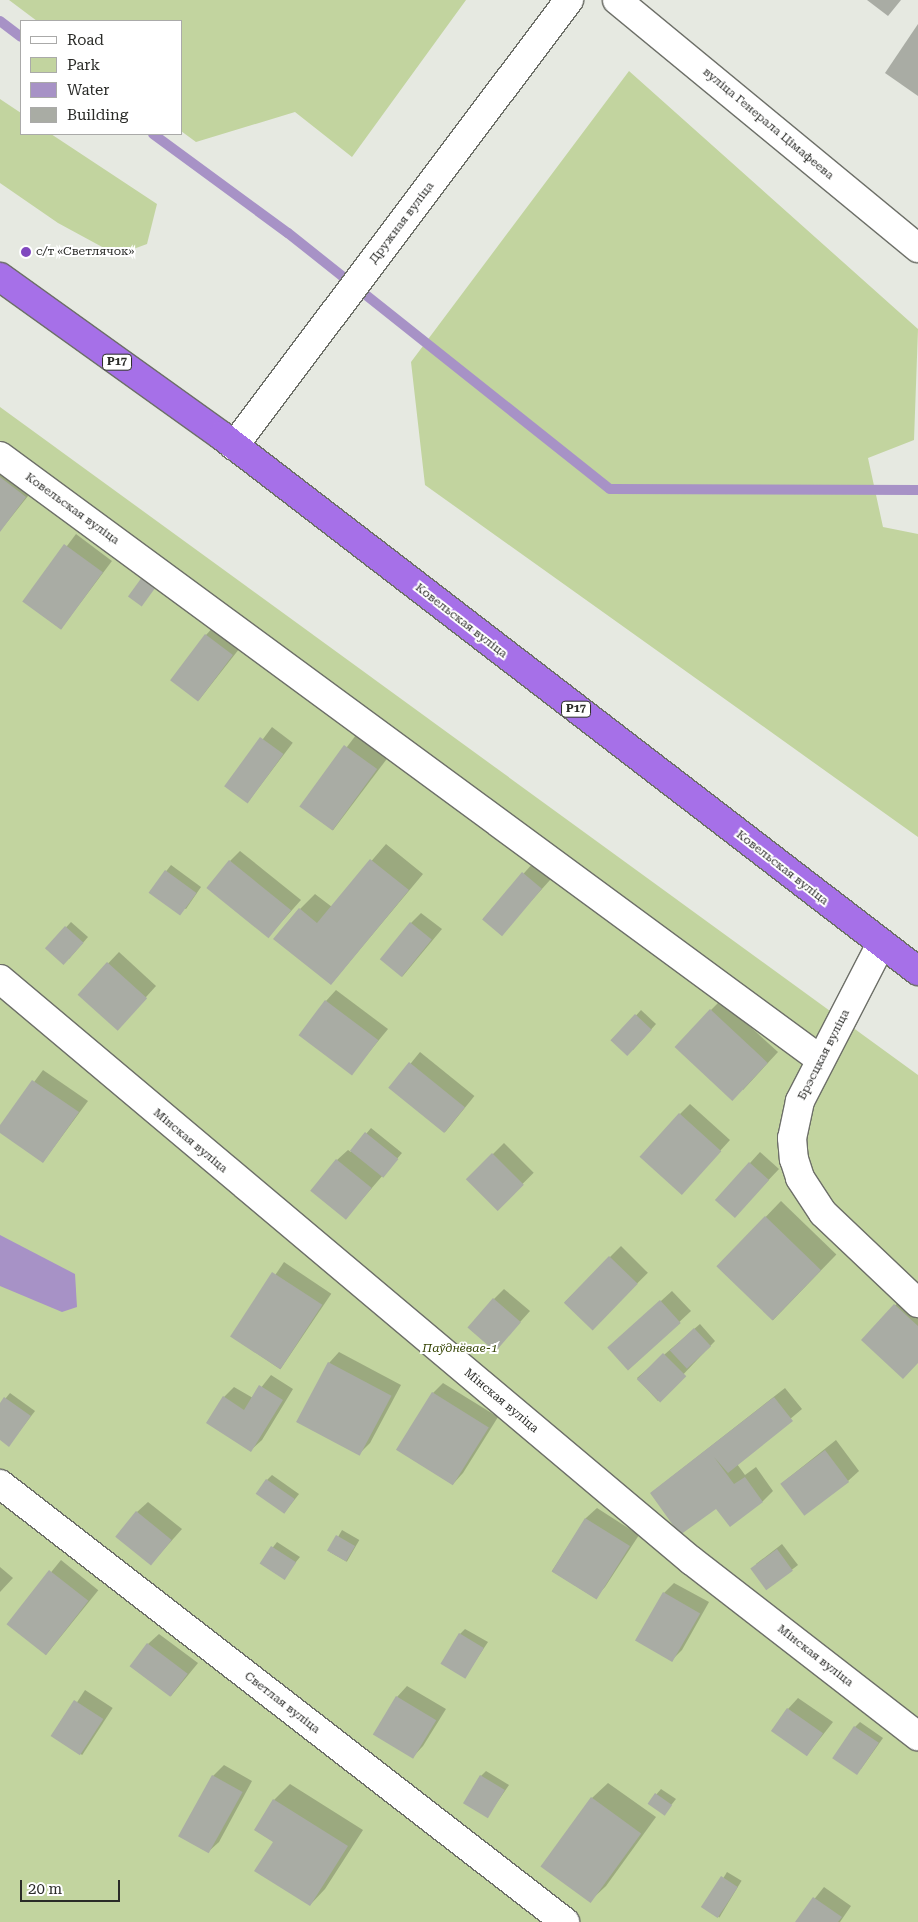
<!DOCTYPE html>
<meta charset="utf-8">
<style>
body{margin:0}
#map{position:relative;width:918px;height:1922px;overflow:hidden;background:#e6e9e1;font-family:"Roboto Serif",serif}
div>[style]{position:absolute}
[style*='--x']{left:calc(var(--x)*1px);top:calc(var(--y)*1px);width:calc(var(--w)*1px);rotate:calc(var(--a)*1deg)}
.green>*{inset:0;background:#c2d49f}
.water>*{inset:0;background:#a792c6}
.shadow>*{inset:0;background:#0003;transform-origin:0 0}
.stream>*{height:10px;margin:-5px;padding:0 5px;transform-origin:5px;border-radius:5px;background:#a792c6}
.building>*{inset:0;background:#a9aca4;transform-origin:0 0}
.roads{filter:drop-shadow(1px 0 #6d6f68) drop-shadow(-1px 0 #6d6f68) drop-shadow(0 1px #6d6f68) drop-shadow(0 -1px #6d6f68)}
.minor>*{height:28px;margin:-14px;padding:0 14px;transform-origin:14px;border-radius:14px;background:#fff}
.highway>*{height:28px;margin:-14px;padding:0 14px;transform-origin:14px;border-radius:14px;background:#a670e8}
.dots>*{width:14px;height:14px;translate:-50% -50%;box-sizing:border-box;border:2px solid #fff;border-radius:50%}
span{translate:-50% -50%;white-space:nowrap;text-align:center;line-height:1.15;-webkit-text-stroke:4px #fff;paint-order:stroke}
.shield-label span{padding:1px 4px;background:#fff;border:1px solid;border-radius:4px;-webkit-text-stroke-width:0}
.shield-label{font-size:11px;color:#2a2b28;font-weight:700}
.street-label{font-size:12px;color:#2a2b28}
.poi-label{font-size:12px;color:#2a2b28}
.left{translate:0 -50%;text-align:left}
.park-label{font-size:12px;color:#334200;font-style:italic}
.legend{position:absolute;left:20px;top:20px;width:162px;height:115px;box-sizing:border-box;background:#fff;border:1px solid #aaaaa9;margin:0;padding:6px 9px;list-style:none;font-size:15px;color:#2a2b28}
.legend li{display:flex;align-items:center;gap:10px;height:25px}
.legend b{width:25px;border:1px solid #aaaaa9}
.scale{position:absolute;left:20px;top:1880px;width:100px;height:22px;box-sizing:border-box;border:2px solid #2a2b28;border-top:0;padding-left:6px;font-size:15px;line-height:18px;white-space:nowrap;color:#2a2b28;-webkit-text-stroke:4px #fff;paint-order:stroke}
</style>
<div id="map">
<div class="green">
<div style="clip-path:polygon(9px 0,466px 0,352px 157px,295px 112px,196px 142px,181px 131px,181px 21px,37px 21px)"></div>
<div style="clip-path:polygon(629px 71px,918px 329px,914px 440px,868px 458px,883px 527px,918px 534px,918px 837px,425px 485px,411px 362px)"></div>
<div style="clip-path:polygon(0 99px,21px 113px,21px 134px,51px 134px,157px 204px,147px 244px,117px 255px,58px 223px,0 183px)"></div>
<div style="clip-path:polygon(0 407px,918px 1075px,918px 1922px,0 1922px)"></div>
</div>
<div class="water">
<div style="clip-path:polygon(0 1235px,75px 1274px,77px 1307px,62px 1312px,0 1286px)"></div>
</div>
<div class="shadow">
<div style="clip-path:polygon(0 471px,36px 486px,0 531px)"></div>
<div style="left:76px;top:534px;width:45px;height:85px;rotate:37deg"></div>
<div style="clip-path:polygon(216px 624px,243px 644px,199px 700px,206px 635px)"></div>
<div style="left:272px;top:727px;width:26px;height:75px;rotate:37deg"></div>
<div style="left:356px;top:735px;width:39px;height:90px;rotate:37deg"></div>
<div style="clip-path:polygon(386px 844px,423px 874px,331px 984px,300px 909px,315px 894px,332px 907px)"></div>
<div style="clip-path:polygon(240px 851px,301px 900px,268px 937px,230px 861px)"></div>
<div style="left:534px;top:862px;width:24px;height:76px;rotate:42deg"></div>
<div style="clip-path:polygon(171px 865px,201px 887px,186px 909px,150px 892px)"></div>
<div style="clip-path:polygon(421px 913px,442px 929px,402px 977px,411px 923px)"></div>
<div style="clip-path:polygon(71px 922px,88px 937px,69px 959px,46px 949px)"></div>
<div style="clip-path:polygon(119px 952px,156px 986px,127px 1018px,79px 994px)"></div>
<div style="clip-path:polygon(336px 990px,388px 1029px,352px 1073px,326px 1001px)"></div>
<div style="clip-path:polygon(721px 1000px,778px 1052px,743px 1090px,711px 1010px)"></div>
<div style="clip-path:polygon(641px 1010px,656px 1024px,633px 1050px,613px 1041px)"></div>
<div style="left:420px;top:1052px;width:70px;height:46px;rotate:39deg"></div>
<div style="clip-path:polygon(43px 1070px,88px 1101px,43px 1162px,0 1131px,0 1128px)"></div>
<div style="clip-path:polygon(690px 1104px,730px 1140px,691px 1183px,680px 1114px)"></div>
<div style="clip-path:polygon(371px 1128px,402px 1153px,346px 1218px,337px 1160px,348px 1150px,351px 1152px)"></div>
<div style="left:504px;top:1143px;width:42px;height:51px;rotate:45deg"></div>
<div style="clip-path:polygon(760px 1152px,779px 1169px,745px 1205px,750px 1163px)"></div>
<div style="left:781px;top:1201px;width:77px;height:91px;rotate:44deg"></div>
<div style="left:621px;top:1246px;width:38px;height:79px;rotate:45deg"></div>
<div style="left:284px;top:1262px;width:57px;height:91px;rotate:34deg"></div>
<div style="clip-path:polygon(504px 1289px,530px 1311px,496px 1349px,494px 1299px)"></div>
<div style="clip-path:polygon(672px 1291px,691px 1311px,629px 1369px,620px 1338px)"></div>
<div style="clip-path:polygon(906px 1294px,918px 1306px,918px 1362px,862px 1340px)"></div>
<div style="clip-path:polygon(700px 1324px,715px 1341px,658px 1401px,637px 1378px)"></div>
<div style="clip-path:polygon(339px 1352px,401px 1385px,370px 1443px,359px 1454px,329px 1363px)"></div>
<div style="clip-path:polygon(271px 1375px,293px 1389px,262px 1440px,251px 1450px,224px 1397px,234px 1387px,253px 1398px)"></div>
<div style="clip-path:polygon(443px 1383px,498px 1417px,463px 1473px,453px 1484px,433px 1393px)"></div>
<div style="clip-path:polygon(785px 1388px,802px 1409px,737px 1464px,745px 1475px,756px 1467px,773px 1491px,763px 1501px,730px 1525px,717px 1507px,651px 1493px)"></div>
<div style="clip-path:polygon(10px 1393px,35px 1411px,9px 1445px,0 1439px,0 1405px)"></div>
<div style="clip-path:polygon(836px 1440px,859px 1471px,848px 1481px,782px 1483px)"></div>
<div style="clip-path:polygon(272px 1475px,299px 1494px,285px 1512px,267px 1480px)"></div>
<div style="clip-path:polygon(148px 1502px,182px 1529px,151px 1564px,137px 1512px)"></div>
<div style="clip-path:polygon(597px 1508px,639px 1535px,605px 1587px,595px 1598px,552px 1571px,586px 1518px)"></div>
<div style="left:342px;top:1530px;width:20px;height:25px;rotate:30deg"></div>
<div style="clip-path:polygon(277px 1542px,300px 1557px,283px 1578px,261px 1563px)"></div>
<div style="clip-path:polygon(782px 1544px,798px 1565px,767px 1589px,756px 1564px)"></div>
<div style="left:61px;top:1560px;width:48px;height:83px;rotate:39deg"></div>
<div style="clip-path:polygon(0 1567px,13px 1578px,0 1592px)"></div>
<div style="clip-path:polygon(674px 1583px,709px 1602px,682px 1650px,672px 1660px,664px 1593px)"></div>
<div style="clip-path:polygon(465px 1629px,488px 1642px,465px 1677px,460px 1634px)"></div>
<div style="clip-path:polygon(159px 1634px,198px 1663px,171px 1696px,148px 1644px)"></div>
<div style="clip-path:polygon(407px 1686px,446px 1709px,423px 1746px,413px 1757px,397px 1697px)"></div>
<div style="left:85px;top:1690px;width:33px;height:56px;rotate:33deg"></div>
<div style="clip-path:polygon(798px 1698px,833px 1722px,807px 1755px,788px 1709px)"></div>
<div style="clip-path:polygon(860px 1722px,883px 1738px,861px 1769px,855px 1727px)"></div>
<div style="clip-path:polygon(224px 1765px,252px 1781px,219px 1842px,208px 1852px,213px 1776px)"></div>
<div style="clip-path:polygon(486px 1771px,509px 1785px,487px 1817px,481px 1776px)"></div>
<div style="clip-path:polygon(608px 1783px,656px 1817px,606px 1886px,590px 1901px,592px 1798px)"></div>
<div style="clip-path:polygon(290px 1784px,363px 1830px,325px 1889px,310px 1905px,274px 1842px,255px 1830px,274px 1800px)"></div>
<div style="clip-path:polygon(661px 1789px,676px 1799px,668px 1809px,649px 1803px)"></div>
<div style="left:727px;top:1872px;width:17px;height:43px;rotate:31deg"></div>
<div style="clip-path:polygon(824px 1887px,851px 1906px,840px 1922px,796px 1922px)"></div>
</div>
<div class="stream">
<div style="--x:0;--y:21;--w:26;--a:37"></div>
<div style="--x:153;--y:134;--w:167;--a:36.3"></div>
<div style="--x:288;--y:233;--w:411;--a:38.5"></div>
<div style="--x:610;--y:489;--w:308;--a:0.2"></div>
</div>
<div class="building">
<div style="clip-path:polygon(867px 0,901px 0,888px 16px)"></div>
<div style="clip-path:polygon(918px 24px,918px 96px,885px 73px)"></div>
<div style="clip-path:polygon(0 477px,26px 497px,0 532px)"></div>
<div style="left:64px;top:544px;width:48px;height:71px;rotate:36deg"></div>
<div style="left:145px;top:573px;width:17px;height:29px;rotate:36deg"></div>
<div style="left:205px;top:634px;width:35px;height:58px;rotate:37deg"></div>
<div style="left:260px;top:737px;width:29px;height:61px;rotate:36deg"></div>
<div style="left:344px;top:745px;width:41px;height:76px;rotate:36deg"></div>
<div style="clip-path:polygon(370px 859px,409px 890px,331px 985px,273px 939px,299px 908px,317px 923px)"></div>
<div style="left:229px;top:860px;width:80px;height:36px;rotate:39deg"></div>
<div style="left:165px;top:870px;width:39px;height:28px;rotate:36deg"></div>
<div style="left:522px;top:872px;width:26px;height:62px;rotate:40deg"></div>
<div style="left:410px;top:922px;width:28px;height:48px;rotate:39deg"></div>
<div style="left:65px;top:926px;width:25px;height:30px;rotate:42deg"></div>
<div style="left:107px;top:962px;width:54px;height:44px;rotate:42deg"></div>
<div style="left:325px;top:1000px;width:67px;height:44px;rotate:37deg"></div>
<div style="left:710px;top:1009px;width:79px;height:52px;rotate:43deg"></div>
<div style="left:635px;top:1014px;width:23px;height:36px;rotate:43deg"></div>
<div style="left:409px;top:1062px;width:72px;height:33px;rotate:39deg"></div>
<div style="clip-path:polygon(32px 1080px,79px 1112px,43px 1163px,0 1133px,0 1125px)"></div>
<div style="left:679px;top:1113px;width:57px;height:59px;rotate:42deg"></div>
<div style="left:365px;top:1132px;width:43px;height:24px;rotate:39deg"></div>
<div style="left:492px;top:1153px;width:45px;height:37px;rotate:45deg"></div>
<div style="left:336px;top:1159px;width:46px;height:41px;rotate:39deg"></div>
<div style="left:749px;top:1162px;width:27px;height:51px;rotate:42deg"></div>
<div style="left:765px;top:1216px;width:78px;height:70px;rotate:44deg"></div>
<div style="left:609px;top:1256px;width:40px;height:65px;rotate:44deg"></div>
<div style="left:272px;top:1272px;width:60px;height:77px;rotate:33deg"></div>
<div style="left:493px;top:1298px;width:37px;height:39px;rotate:41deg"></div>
<div style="left:660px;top:1300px;width:31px;height:71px;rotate:48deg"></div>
<div style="clip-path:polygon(894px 1304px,918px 1326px,918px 1363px,903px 1379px,861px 1340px)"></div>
<div style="left:694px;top:1328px;width:25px;height:33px;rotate:47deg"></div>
<div style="left:663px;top:1353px;width:33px;height:37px;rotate:45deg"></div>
<div style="left:328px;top:1362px;width:72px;height:68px;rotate:28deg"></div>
<div style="clip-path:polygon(259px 1385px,283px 1400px,251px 1452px,206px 1423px,223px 1396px,244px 1410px)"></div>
<div style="left:432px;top:1392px;width:67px;height:68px;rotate:32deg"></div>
<div style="clip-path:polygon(4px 1397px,31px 1416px,9px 1447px,0 1440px,0 1403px)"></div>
<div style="clip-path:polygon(774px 1397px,793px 1421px,728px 1473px,714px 1457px,734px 1484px,745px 1477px,763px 1502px,730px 1527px,716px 1509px,680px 1535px,650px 1493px)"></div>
<div style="left:825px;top:1450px;width:40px;height:56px;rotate:53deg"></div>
<div style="left:266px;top:1479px;width:35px;height:18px;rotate:35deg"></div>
<div style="left:136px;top:1511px;width:46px;height:33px;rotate:39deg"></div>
<div style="left:585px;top:1518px;width:53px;height:63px;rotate:32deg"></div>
<div style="left:336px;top:1535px;width:22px;height:18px;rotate:30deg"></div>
<div style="left:271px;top:1546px;width:30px;height:21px;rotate:33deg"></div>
<div style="left:777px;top:1549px;width:27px;height:33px;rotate:54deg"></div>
<div style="left:49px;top:1570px;width:50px;height:69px;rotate:38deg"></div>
<div style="left:663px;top:1592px;width:43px;height:56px;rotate:30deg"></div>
<div style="left:459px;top:1633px;width:29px;height:36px;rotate:31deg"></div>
<div style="left:147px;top:1643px;width:51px;height:29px;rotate:37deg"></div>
<div style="left:396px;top:1696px;width:47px;height:45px;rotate:31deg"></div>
<div style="left:74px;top:1700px;width:35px;height:43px;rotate:33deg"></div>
<div style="left:787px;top:1708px;width:44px;height:28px;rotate:35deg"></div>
<div style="left:854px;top:1726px;width:30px;height:39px;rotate:34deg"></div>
<div style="left:212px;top:1775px;width:35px;height:70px;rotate:29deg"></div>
<div style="left:480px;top:1775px;width:29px;height:33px;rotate:31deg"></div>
<div style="left:655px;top:1793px;width:21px;height:13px;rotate:35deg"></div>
<div style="left:591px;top:1797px;width:62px;height:86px;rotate:36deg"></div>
<div style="clip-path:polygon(273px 1799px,348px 1846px,310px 1906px,254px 1871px,273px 1842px,254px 1830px)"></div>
<div style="left:721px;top:1876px;width:20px;height:37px;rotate:33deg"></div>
<div style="clip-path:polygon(813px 1897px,842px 1917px,838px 1922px,795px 1922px)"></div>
</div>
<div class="roads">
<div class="minor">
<div style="--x:617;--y:0;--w:390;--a:39.5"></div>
<div style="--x:234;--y:446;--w:558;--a:-53.09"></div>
<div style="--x:0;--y:456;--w:1019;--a:36.34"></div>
<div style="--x:881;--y:944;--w:177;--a:117.3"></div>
<div style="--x:800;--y:1101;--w:38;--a:102"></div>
<div style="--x:792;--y:1138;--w:21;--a:85"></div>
<div style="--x:794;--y:1159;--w:20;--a:72"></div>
<div style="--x:800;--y:1178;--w:42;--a:56.7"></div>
<div style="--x:823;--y:1213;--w:131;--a:43.5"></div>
<div style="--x:0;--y:979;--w:904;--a:40.07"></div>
<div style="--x:692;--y:1561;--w:286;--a:37.8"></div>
<div style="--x:0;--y:1484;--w:715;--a:37.78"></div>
</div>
<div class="highway">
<div style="--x:0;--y:277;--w:273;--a:35.6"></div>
<div style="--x:222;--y:436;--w:878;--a:37.55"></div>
</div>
</div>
<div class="dots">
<div style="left:26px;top:252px;background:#8048bf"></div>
</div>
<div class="shield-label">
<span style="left:117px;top:362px">Р17</span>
<span style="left:576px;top:709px">Р17</span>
</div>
<div class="street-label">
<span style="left:768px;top:124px;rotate:40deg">вуліца Генерала Цімафеева</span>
<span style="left:402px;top:223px;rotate:-53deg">Дружная вуліца</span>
<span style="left:72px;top:509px;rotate:36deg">Ковельская вуліца</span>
<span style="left:461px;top:621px;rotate:38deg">Ковельская вуліца</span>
<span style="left:782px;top:868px;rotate:38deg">Ковельская вуліца</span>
<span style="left:824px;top:1055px;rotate:-63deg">Брэсцкая вуліца</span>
<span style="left:190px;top:1141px;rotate:40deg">Мінская вуліца</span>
<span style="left:501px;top:1401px;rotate:40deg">Мінская вуліца</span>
<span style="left:815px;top:1656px;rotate:38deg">Мінская вуліца</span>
<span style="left:282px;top:1703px;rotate:38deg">Светлая вуліца</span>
</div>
<div class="poi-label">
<span class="left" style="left:36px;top:252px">с/т «Светлячок»</span>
</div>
<div class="park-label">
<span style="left:460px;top:1349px">Паўднёвае-1</span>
</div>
<ul class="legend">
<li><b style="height:6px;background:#fff"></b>Road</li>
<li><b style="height:14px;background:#c2d49f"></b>Park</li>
<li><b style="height:14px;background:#a792c6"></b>Water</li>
<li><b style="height:14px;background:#a9aca4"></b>Building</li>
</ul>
<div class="scale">20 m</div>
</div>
